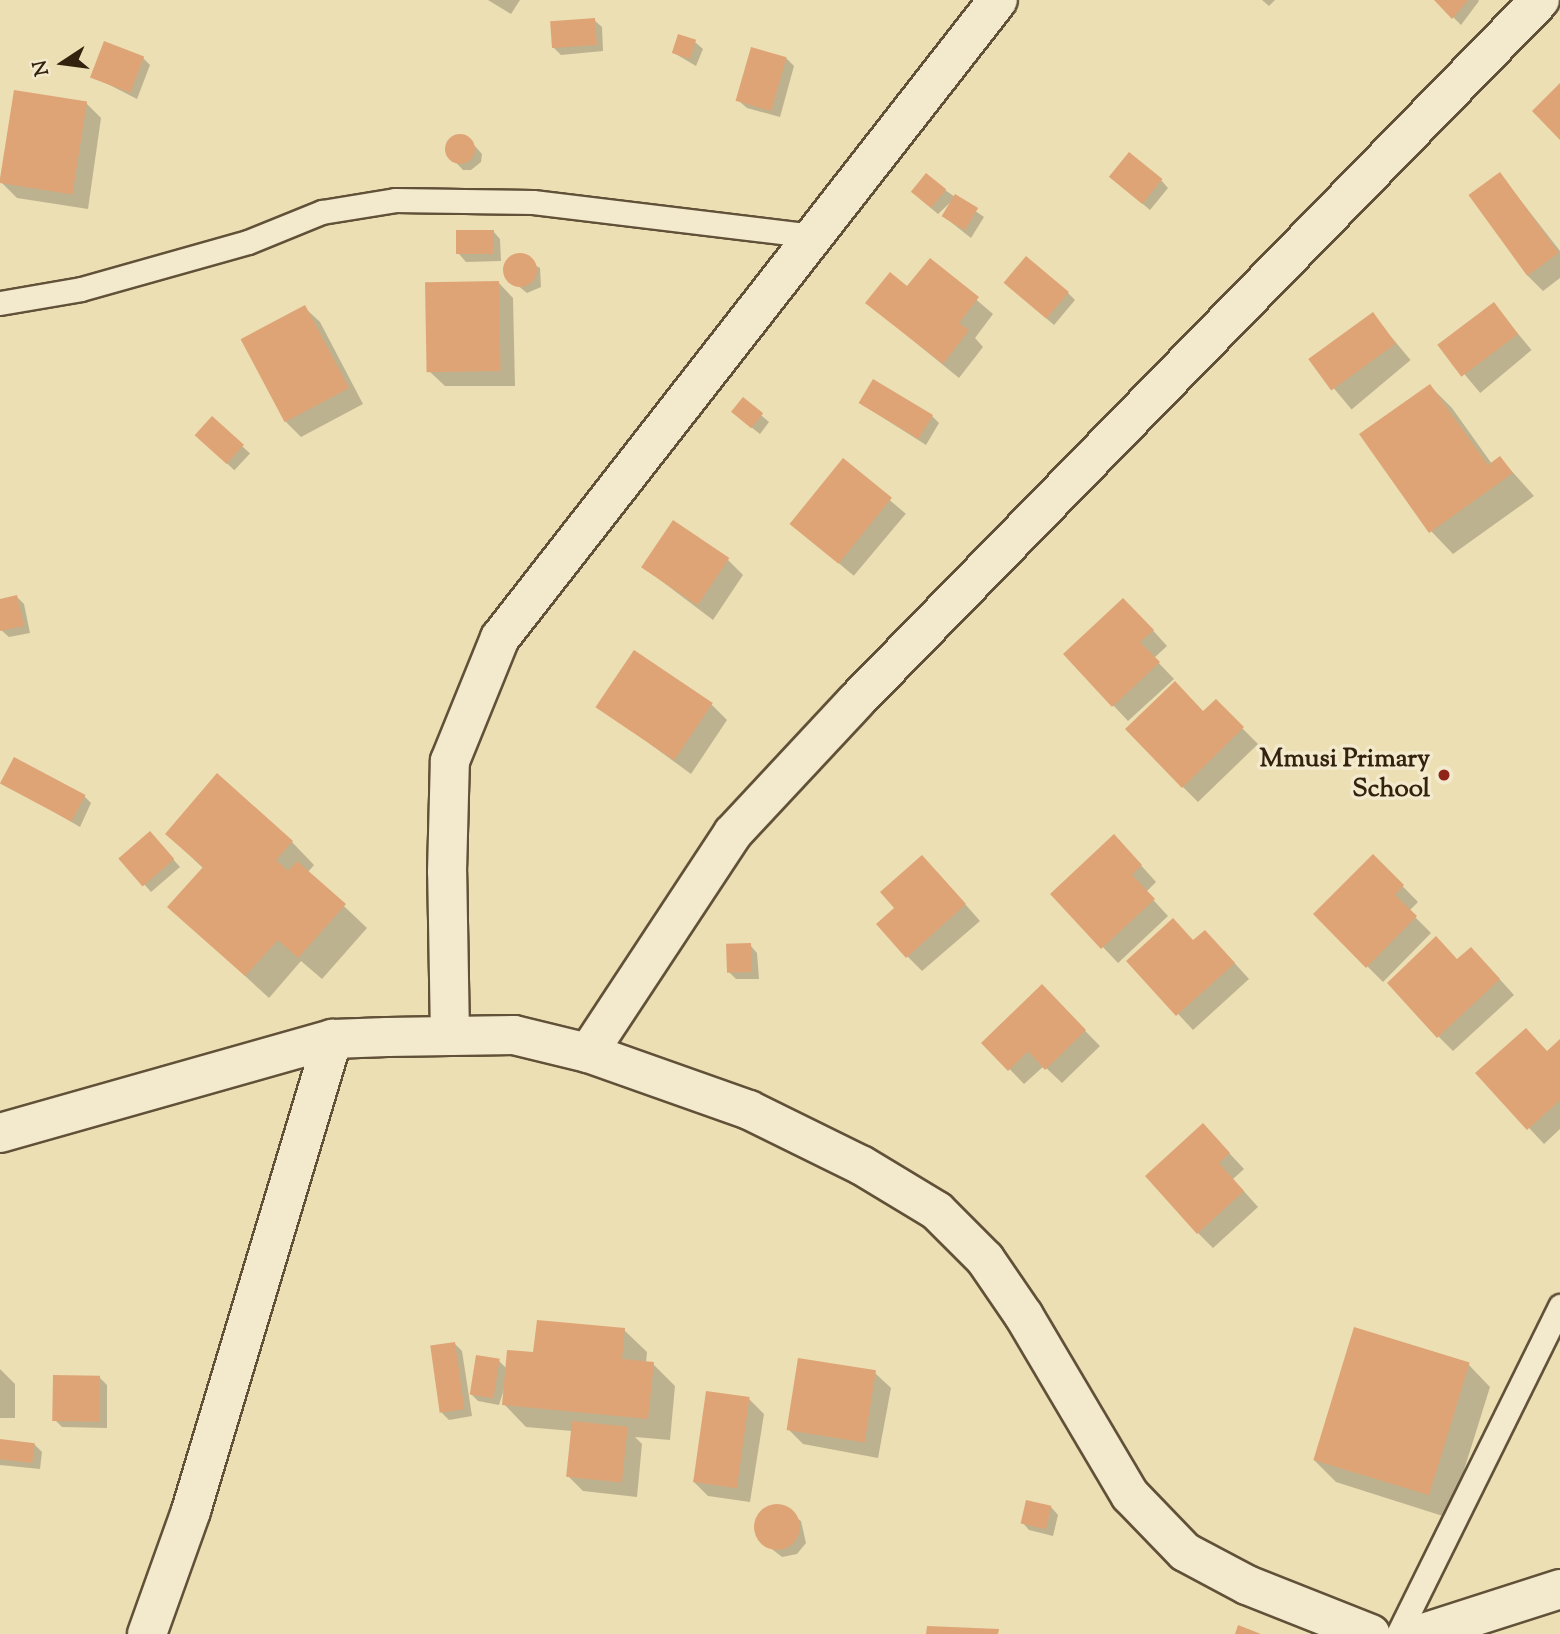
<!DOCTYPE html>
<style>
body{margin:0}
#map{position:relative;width:1560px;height:1634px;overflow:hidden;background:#ecdfb4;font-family:"Sorts Mill Goudy",serif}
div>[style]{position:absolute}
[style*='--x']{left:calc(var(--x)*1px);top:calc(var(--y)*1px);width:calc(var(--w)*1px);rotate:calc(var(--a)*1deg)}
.shadow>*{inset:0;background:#0003;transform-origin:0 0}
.building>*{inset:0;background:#dfa476;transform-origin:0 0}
.round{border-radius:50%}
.roads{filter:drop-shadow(2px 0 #615138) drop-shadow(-2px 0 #615138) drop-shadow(0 2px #615138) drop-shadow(0 -2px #615138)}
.service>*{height:23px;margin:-11.5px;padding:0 11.5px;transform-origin:11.5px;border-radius:11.5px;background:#f3eace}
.minor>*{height:38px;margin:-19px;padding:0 19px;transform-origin:19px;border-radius:19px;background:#f3eace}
.tertiary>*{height:38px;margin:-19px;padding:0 19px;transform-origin:19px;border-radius:19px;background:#f3eace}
.dots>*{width:19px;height:19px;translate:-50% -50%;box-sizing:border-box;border:4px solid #f3eace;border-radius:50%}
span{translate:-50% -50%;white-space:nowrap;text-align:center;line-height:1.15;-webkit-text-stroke:7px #f3eace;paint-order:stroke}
.poi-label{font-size:26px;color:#33220e;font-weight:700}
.right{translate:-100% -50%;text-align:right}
.north{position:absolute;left:28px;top:28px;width:70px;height:70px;-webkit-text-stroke:5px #f3eace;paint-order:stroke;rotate:257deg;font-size:19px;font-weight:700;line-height:28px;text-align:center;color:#33220e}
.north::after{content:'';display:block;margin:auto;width:24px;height:32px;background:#33220e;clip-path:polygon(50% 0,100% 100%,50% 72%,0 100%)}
</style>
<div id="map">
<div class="shadow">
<div style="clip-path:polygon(488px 0,520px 0,511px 14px)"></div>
<div style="clip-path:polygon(1262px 0,1275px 0,1269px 6px)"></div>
<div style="clip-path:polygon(1436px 0,1478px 0,1479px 1px,1461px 25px)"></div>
<div style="clip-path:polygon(594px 20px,602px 27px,603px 51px,561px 55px,553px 47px)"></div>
<div style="clip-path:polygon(695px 42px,703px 49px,696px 66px,674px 53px)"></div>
<div style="clip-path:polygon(143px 58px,150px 65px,137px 99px,92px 76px)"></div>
<div style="clip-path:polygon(786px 58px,794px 66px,780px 117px,747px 108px,739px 101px)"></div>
<div style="clip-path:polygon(86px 103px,101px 118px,88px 209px,17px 198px,2px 183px)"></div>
<div style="clip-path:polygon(457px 135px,466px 136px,482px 154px,481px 162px,471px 170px,463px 170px,448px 154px,447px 145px)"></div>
<div style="clip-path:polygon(1500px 174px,1560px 251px,1560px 278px,1543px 291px,1528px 276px)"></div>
<div style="clip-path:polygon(1161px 180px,1168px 188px,1150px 210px,1119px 184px)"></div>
<div style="clip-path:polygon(945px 190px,984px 217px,971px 238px,943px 216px,953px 200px,938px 214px,920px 199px)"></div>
<div style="clip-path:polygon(493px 231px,500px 239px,501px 261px,466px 262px,459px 254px)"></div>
<div style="clip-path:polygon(518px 255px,540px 268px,541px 287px,527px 293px,507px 277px,510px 259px)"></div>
<div style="clip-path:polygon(930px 260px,993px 314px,975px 338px,983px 347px,959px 378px,867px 303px,908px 289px)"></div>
<div style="clip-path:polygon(498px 282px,513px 298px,515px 386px,445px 386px,429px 371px)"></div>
<div style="clip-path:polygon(1013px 290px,1068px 293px,1075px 300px,1054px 325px)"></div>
<div style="left:1493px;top:304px;width:60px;height:67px;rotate:50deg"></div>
<div style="clip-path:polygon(304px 307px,320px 322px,363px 404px,301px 437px,286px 422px,242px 340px)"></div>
<div style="left:1372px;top:314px;width:60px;height:77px;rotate:50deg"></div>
<div style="clip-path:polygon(1430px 386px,1452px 408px,1492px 464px,1500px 458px,1534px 496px,1453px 554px,1431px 531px)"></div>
<div style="clip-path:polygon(743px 400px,769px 422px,760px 434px,742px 420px)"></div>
<div style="clip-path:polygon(860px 403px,932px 416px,939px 423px,926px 445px)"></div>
<div style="left:212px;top:418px;width:52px;height:23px;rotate:43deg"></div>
<div style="left:843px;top:461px;width:82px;height:81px;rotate:40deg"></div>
<div style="clip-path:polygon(728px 560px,743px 575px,713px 620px,643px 567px)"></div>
<div style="clip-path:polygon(17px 597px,24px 604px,30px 633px,9px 637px,1px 630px,0 601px)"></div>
<div style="clip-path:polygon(1139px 615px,1167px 646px,1154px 658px,1174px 679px,1128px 721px,1065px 654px)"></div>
<div style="clip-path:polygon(1216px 702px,1258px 744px,1198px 802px,1183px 787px,1204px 714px)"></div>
<div style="clip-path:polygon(712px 705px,727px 720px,691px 774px,598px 706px)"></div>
<div style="clip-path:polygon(2px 782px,84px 796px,91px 803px,80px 827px)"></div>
<div style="clip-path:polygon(167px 834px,292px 842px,314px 865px,308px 872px,367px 928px,322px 979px,301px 961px,269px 998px,170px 907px,204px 869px)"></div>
<div style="clip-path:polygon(157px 841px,180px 867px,151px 892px,144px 884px)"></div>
<div style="clip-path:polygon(1129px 852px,1156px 882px,1146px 892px,1168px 916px,1118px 963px,1053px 894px)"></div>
<div style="clip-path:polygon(1373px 856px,1418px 902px,1409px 911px,1431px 933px,1383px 982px,1315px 914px)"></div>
<div style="clip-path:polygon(937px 872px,980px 921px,922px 971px,907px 956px)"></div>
<div style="clip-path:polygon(1194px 942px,1220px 947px,1249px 979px,1193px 1030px,1129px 961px)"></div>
<div style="clip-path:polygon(750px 945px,757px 953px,759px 979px,736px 979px,729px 972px)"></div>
<div style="clip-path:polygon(1458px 961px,1486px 964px,1514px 995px,1453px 1051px,1438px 1036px)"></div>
<div style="clip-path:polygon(1042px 987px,1100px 1046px,1062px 1083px,1044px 1066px,1024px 1084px,984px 1043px)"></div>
<div style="clip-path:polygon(1560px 1042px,1560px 1129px,1544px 1144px,1478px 1073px,1548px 1053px)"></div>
<div style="clip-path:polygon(1218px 1141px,1244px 1169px,1233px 1179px,1258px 1207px,1213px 1248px,1198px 1233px)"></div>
<div style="clip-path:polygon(624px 1330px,647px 1352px,646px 1363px,653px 1364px,675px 1386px,670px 1440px,635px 1437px,642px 1444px,637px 1497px,583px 1491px,568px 1476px,572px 1431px,526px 1427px,504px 1404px,505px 1386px,499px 1405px,478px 1401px,470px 1393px,499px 1361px,507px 1369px,535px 1354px)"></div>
<div style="clip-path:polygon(455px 1344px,462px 1351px,472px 1416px,449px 1420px,442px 1413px)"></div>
<div style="clip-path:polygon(1468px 1364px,1490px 1387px,1449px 1518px,1336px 1482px,1314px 1460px)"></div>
<div style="clip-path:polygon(0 1369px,15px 1384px,15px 1418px,0 1418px)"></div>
<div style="clip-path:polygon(875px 1373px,891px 1388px,878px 1458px,803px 1444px,788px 1429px)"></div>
<div style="clip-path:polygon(100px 1378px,107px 1385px,107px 1428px,62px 1427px,55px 1420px)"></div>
<div style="clip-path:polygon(749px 1399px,764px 1414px,750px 1502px,708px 1496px,693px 1481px)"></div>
<div style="clip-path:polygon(0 1440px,34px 1444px,42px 1452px,40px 1469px,0 1465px)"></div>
<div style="clip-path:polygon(780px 1506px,801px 1521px,806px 1543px,797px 1554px,782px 1557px,758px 1538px,755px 1525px,766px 1509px)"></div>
<div style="clip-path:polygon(1051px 1507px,1058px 1515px,1053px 1536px,1029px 1530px,1022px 1522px)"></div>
</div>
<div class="building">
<div style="clip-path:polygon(1434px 0,1468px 0,1452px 19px)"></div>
<div style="left:595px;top:18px;width:27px;height:45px;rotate:86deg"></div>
<div style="left:678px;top:34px;width:19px;height:20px;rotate:18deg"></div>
<div style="left:104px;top:41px;width:43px;height:39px;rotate:21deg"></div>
<div style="left:751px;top:47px;width:37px;height:56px;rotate:16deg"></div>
<div style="clip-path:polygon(1560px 83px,1560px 140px,1532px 111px)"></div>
<div style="left:14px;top:90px;width:74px;height:94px;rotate:9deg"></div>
<div class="round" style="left:445px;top:134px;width:30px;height:30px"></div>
<div style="left:1129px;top:152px;width:43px;height:32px;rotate:39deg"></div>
<div style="left:1500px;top:172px;width:100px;height:39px;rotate:54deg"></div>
<div style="left:926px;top:173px;width:26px;height:24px;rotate:39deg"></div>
<div style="left:955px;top:194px;width:27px;height:26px;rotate:31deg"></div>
<div style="left:494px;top:230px;width:24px;height:38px;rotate:90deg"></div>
<div class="round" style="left:503px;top:253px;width:34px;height:34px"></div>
<div style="left:1026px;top:256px;width:56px;height:35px;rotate:40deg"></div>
<div style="clip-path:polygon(930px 258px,979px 297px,959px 323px,969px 330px,943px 364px,865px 303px,890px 272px,907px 286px)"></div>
<div style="left:499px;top:281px;width:90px;height:74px;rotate:89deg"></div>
<div style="left:1494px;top:302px;width:40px;height:71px;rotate:53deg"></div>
<div style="left:305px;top:305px;width:94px;height:73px;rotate:62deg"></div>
<div style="left:1373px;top:312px;width:39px;height:80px;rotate:54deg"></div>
<div style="left:873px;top:379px;width:70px;height:28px;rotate:31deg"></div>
<div style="clip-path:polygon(1430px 384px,1488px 465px,1500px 456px,1513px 473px,1429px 533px,1359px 434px)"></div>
<div style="left:743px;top:397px;width:26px;height:19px;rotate:39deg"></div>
<div style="left:212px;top:416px;width:43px;height:26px;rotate:42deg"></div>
<div style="left:843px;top:458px;width:63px;height:85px;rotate:39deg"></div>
<div style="left:673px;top:520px;width:68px;height:57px;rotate:34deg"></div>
<div style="clip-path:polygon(17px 595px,24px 626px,0 631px,0 599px)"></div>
<div style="clip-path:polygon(1123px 598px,1154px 630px,1140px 642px,1160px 662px,1112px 707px,1063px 654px)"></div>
<div style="left:634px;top:650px;width:95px;height:69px;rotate:34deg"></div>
<div style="clip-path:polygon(1175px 681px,1203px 711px,1216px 699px,1244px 727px,1182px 788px,1125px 729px)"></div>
<div style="left:14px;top:757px;width:81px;height:30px;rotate:28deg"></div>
<div style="clip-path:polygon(217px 773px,293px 841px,276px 860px,288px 871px,297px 861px,346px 904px,298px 958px,278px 940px,245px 976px,167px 907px,203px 867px,165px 834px)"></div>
<div style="left:150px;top:831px;width:37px;height:42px;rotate:49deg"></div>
<div style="clip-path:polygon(1114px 834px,1142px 865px,1132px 875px,1155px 899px,1101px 949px,1050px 894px)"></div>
<div style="clip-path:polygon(1373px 854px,1404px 885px,1395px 895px,1417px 916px,1366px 968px,1313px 914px)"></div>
<div style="clip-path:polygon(922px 855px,966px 904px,906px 958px,876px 924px,894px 908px,880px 892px)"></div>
<div style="clip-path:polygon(1173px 918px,1193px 940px,1205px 930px,1235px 963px,1176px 1016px,1126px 961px)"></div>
<div style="clip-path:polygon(1436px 936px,1457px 959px,1471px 947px,1500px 979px,1437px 1038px,1387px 983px)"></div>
<div style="left:751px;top:943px;width:29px;height:25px;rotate:88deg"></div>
<div style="clip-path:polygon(1042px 984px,1086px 1030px,1045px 1070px,1028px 1051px,1008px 1071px,981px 1043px)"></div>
<div style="clip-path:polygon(1526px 1028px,1547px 1051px,1560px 1039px,1560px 1100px,1527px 1130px,1475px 1073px)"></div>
<div style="clip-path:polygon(1203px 1123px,1230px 1153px,1219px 1163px,1244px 1191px,1197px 1234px,1145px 1176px)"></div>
<div style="clip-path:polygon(537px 1320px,625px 1328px,622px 1359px,654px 1362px,648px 1419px,502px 1405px,507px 1350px,533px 1352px)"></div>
<div style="left:1354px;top:1327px;width:121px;height:139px;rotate:17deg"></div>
<div style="left:455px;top:1342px;width:68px;height:25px;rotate:82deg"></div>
<div style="left:476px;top:1355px;width:24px;height:40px;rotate:9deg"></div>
<div style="left:798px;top:1358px;width:79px;height:73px;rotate:9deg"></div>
<div style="left:53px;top:1375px;width:47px;height:46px;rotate:1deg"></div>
<div style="left:706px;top:1391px;width:44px;height:92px;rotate:8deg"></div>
<div style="left:572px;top:1421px;width:56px;height:56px;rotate:6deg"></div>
<div style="left:0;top:1439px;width:35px;height:20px;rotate:7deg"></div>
<div style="left:1026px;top:1500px;width:26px;height:24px;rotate:13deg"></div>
<div class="round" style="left:754px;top:1504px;width:46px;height:46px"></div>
<div style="clip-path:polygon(1238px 1625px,1261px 1634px,1235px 1634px)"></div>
<div style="clip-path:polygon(927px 1626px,999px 1629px,998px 1634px,926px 1634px)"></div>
</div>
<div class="roads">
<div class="service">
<div style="--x:0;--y:303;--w:82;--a:-9.8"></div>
<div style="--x:81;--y:289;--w:173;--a:-15.7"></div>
<div style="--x:248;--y:242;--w:80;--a:-22.1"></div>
<div style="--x:322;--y:212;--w:74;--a:-9.3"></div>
<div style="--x:395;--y:200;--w:138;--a:0.8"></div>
<div style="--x:533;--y:202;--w:282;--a:6.9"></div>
<div style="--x:1398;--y:1634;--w:366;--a:-63.7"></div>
</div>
<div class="minor">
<div style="--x:450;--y:1036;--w:164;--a:-91"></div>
<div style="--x:447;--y:872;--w:111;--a:-88.5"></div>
<div style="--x:450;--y:761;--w:133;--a:-67.9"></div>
<div style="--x:500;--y:638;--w:809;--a:-52.03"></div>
<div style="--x:588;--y:1053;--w:263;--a:-56.6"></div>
<div style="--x:733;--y:833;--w:180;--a:-47"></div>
<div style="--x:856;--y:701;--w:979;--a:-45.7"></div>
<div style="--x:147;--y:1634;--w:131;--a:-70.3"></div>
<div style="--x:191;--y:1511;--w:493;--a:-73.3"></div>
</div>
<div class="tertiary">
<div style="--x:0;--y:1133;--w:346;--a:-15.8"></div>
<div style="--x:333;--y:1039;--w:54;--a:-2.1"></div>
<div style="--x:387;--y:1037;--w:127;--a:-0.9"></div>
<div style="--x:514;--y:1035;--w:76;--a:13.7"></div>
<div style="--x:588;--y:1053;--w:171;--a:19.5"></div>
<div style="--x:749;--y:1110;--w:125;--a:26.2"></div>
<div style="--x:861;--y:1165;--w:89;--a:31.2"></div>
<div style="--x:937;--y:1211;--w:68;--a:45"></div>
<div style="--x:985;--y:1259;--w:69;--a:55.6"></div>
<div style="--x:1024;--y:1316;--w:208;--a:59.4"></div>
<div style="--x:1130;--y:1495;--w:79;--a:46"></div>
<div style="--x:1185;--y:1552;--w:70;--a:28"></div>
<div style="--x:1247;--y:1585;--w:133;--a:21.6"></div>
<div style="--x:1420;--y:1634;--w:147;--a:-17.8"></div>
</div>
</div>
<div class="dots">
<div style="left:1444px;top:775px;background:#8f2418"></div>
</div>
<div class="poi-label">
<span class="right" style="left:1430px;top:775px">Mmusi Primary<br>School</span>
</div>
<div class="north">N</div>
</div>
